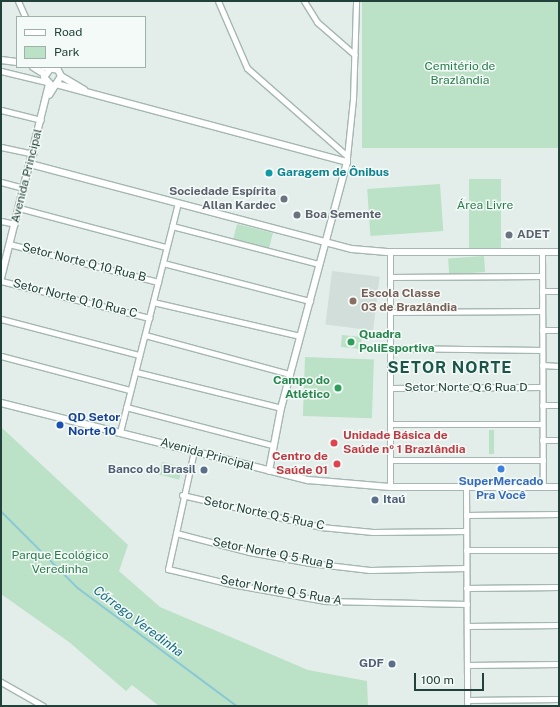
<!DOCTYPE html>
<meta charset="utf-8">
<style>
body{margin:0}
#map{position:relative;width:560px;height:707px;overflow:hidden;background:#e3eeea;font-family:"Public Sans",sans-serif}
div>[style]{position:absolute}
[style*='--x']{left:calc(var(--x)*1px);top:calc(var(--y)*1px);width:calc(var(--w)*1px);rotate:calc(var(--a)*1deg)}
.built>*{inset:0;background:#d1ded9;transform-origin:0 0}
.green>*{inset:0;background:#bbe1c6;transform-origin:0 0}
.stream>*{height:1.5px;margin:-0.75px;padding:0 0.75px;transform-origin:0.75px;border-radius:0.75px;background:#88c8d7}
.roads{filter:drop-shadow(1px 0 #a5b7b2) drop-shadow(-1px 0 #a5b7b2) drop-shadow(0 1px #a5b7b2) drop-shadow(0 -1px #a5b7b2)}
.minor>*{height:5px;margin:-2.5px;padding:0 2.5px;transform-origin:2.5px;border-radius:2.5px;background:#fff}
.tertiary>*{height:6px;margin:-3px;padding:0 3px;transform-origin:3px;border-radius:3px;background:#fff}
.dots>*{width:11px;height:11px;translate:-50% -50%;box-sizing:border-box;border:2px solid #f4faf7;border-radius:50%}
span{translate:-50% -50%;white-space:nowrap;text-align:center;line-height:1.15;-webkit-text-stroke:3px #f4faf7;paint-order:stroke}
.park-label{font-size:12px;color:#287c4b}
.culture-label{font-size:12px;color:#0d838f;font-weight:700}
.left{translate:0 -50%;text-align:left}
.street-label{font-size:12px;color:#21413a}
.worship-label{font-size:12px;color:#5b616d;font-weight:700}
.right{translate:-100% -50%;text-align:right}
.education-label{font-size:12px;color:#785e54;font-weight:700}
.leisure-label{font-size:12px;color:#27864d;font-weight:700}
.transit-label{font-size:12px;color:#164399;font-weight:700}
.health-label{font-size:12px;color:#be3a42;font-weight:700}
.service-label{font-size:12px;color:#4e5e75;font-weight:700}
.shop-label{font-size:12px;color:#366cbe;font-weight:700}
.water-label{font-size:13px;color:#166d83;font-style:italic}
.district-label{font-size:16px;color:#1b5549;font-weight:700;letter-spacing:1px}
.frame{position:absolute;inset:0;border:2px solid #21413a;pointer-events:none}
.legend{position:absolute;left:16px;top:16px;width:130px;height:52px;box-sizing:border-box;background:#f4faf7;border:1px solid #a0b0ab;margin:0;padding:5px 7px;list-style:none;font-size:12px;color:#21413a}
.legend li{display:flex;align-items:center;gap:8px;height:20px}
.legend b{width:20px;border:1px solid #a0b0ab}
.scale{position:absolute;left:414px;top:673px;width:70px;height:18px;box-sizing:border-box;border:2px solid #21413a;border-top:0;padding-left:5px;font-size:12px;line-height:14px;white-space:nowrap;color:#21413a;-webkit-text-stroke:3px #f4faf7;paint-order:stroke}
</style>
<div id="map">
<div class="built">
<div style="left:332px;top:271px;width:48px;height:54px;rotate:7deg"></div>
</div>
<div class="green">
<div style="left:362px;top:1px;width:197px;height:147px"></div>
<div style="left:501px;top:179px;width:69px;height:32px;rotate:90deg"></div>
<div style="left:440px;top:184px;width:47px;height:73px;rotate:86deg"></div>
<div style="left:237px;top:224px;width:37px;height:16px;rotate:14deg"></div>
<div style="left:484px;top:256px;width:16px;height:36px;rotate:86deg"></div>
<div style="left:342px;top:335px;width:20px;height:12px;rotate:6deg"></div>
<div style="left:305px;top:357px;width:69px;height:59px;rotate:2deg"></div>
<div style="clip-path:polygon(1px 427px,128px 545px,119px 571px,160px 607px,308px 670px,367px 681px,368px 706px,159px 706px,132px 685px,126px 691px,69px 642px,1px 594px)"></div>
<div style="left:489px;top:430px;width:5px;height:24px"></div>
<div style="left:162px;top:462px;width:21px;height:13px;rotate:14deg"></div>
</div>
<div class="stream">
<div style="--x:1;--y:511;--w:109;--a:45"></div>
<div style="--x:78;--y:588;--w:198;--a:36.6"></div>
</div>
<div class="roads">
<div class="minor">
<div style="--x:18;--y:1;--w:17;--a:66"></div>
<div style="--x:218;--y:1;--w:73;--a:66.6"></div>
<div style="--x:247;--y:68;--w:133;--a:41.3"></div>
<div style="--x:347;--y:156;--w:6;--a:90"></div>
<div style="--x:304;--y:1;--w:25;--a:58"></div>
<div style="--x:317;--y:22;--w:50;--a:41"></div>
<div style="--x:1;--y:71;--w:46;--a:13.7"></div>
<div style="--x:1;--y:110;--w:41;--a:14"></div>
<div style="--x:1;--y:147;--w:33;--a:12"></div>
<div style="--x:347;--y:157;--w:58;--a:-84.1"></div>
<div style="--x:353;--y:99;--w:98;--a:-88.2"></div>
<div style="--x:1;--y:182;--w:24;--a:15"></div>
<div style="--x:19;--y:208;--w:152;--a:14.9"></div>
<div style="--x:1;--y:221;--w:14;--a:12"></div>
<div style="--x:172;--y:226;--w:152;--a:14.5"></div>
<div style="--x:9;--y:244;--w:154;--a:14.3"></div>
<div style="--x:542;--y:252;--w:235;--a:89.8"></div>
<div style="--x:163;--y:263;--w:152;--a:14.5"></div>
<div style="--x:390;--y:277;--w:152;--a:-0.4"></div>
<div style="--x:1;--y:281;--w:153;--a:14"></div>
<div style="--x:542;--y:291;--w:17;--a:0"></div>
<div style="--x:153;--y:302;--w:151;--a:13"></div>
<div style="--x:390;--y:312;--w:152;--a:-0.4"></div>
<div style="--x:1;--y:319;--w:143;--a:14.6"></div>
<div style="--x:542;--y:330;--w:17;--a:0"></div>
<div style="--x:145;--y:335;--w:150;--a:15.1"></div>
<div style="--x:390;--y:348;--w:152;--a:0.8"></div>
<div style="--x:1;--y:356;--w:133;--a:14.8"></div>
<div style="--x:542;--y:365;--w:17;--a:3"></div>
<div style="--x:136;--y:372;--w:149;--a:13.9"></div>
<div style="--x:390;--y:388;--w:152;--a:-0.4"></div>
<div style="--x:542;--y:405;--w:17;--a:0"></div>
<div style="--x:126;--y:407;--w:151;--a:14.6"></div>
<div style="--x:390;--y:424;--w:152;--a:0"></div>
<div style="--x:120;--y:432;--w:236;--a:-75.8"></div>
<div style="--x:542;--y:440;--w:17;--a:0"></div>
<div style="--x:194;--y:451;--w:121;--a:102.4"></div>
<div style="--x:168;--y:569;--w:65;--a:13.4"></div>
<div style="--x:231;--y:584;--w:96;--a:10.3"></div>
<div style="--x:325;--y:601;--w:142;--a:1.2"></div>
<div style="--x:390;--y:460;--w:153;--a:0"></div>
<div style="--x:390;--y:487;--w:235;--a:-90"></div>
<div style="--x:466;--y:487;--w:219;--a:89.7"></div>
<div style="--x:182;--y:495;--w:143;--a:13"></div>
<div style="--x:321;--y:527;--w:52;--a:5.5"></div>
<div style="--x:373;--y:532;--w:93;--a:-0.6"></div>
<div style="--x:466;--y:515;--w:93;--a:-0.6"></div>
<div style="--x:176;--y:533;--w:75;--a:14.6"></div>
<div style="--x:249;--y:552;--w:62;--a:10.2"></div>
<div style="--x:310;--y:563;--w:60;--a:6.7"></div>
<div style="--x:370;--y:570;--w:96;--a:-1.2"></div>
<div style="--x:466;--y:550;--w:93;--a:0"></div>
<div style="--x:466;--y:588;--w:93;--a:-0.6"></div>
<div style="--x:467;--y:626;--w:92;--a:-0.6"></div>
<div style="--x:467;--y:665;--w:92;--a:-0.6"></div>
<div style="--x:1;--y:682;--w:48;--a:29.7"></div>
<div style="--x:467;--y:700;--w:92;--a:-0.6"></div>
</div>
<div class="tertiary">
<div style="--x:1;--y:60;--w:16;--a:7"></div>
<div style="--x:33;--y:67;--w:13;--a:32"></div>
<div style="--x:44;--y:67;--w:14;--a:12"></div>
<div style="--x:58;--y:70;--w:7;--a:63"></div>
<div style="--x:61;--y:76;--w:22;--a:122"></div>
<div style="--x:51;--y:68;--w:11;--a:128"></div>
<div style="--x:44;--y:77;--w:11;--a:49"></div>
<div style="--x:61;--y:76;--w:27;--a:31"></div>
<div style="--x:56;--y:84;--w:301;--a:15"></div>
<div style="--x:347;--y:162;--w:255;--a:105"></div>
<div style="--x:281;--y:408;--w:64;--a:100.8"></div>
<div style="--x:30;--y:164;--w:333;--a:14.8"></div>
<div style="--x:352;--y:249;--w:38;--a:5"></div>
<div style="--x:390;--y:252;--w:169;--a:0"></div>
<div style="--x:1;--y:278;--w:200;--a:-76.1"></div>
<div style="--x:1;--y:403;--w:317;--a:14.1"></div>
<div style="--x:308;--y:480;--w:82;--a:4.9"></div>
<div style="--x:390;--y:487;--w:169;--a:0"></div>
</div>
</div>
<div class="dots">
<div style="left:269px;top:173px;background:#0f9aa8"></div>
<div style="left:284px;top:199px;background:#6b7280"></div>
<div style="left:297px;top:215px;background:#6b7280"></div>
<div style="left:509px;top:235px;background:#6b7280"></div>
<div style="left:353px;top:301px;background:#8d6e63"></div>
<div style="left:351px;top:342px;background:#2e9e5b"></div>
<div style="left:338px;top:388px;background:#2e9e5b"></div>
<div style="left:60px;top:425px;background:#1a4fb4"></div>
<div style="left:334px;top:443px;background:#e0444e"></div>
<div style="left:337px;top:464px;background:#e0444e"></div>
<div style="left:501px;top:469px;background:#3f7fe0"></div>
<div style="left:204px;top:470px;background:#5c6f8a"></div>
<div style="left:375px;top:500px;background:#5c6f8a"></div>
<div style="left:392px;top:664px;background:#5c6f8a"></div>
</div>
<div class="park-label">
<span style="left:460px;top:74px">Cemitério de<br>Brazlândia</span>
<span style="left:485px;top:206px">Área Livre</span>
<span style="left:60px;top:563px">Parque Ecológico<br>Veredinha</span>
</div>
<div class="culture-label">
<span class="left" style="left:277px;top:173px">Garagem de Ônibus</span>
</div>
<div class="street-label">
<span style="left:27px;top:176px;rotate:-76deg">Avenida Principal</span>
<span style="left:84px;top:263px;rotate:14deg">Setor Norte Q 10 Rua B</span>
<span style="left:75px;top:299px;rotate:14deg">Setor Norte Q 10 Rua C</span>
<span style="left:466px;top:388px">Setor Norte Q 6 Rua D</span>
<span style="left:207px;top:455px;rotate:15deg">Avenida Principal</span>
<span style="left:264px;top:514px;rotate:12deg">Setor Norte Q 5 Rua C</span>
<span style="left:273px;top:554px;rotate:11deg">Setor Norte Q 5 Rua B</span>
<span style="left:281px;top:591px;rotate:10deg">Setor Norte Q 5 Rua A</span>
</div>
<div class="worship-label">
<span class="right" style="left:276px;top:199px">Sociedade Espírita<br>Allan Kardec</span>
<span class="left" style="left:305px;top:215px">Boa Semente</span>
<span class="left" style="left:517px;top:235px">ADET</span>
</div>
<div class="education-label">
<span class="left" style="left:361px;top:301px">Escola Classe<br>03 de Brazlândia</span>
</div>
<div class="leisure-label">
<span class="left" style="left:359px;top:342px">Quadra<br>PoliEsportiva</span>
<span class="right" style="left:330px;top:388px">Campo do<br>Atlético</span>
</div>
<div class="transit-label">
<span class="left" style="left:68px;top:425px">QD Setor<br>Norte 10</span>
</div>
<div class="health-label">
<span class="left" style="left:343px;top:443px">Unidade Básica de<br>Saúde nº 1 Brazlândia</span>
<span class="right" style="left:328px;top:464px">Centro de<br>Saúde 01</span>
</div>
<div class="service-label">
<span class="right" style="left:196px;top:470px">Banco do Brasil</span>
<span class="left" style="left:383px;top:500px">Itaú</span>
<span class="right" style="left:384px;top:664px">GDF</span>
</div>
<div class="shop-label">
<span style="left:501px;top:489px">SuperMercado<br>Pra Você</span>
</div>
<div class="water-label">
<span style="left:138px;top:622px;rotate:37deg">Córrego Veredinha</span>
</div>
<div class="district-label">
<span style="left:450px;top:368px">SETOR NORTE</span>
</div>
<div class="frame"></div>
<ul class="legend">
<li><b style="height:5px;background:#fff"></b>Road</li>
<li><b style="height:11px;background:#bbe1c6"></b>Park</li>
</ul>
<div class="scale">100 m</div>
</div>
